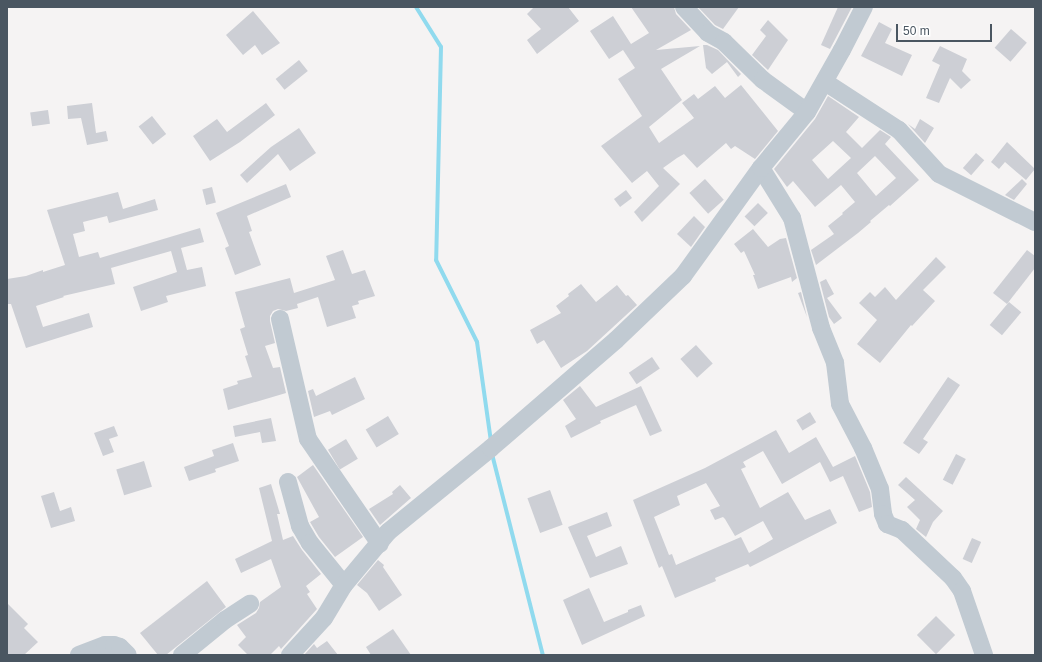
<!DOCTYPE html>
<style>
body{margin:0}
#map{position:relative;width:1042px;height:662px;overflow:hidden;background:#f5f3f3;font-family:Helvetica,sans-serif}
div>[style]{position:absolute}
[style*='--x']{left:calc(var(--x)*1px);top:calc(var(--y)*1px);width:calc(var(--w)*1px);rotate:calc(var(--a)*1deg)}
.stream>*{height:4px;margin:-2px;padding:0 2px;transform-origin:2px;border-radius:2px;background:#90daee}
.building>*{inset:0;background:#cdcfd5;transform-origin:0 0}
.minor>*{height:18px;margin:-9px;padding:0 9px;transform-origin:9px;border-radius:9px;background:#c1cad2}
span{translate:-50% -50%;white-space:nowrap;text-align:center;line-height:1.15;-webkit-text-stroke:3.5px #fff;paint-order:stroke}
.frame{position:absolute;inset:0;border:8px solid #4a5661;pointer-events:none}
.scale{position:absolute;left:896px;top:24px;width:96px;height:18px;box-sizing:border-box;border:2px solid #4a5661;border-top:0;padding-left:5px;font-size:12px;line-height:14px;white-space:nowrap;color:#4a5661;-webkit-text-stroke:3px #fff;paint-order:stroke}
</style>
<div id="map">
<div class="stream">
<div style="--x:416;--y:7;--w:47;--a:58"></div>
<div style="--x:441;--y:47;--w:213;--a:91.3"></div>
<div style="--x:436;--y:260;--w:92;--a:63.4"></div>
<div style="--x:477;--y:342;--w:100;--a:82"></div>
<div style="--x:492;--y:454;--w:207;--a:75.8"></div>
</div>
<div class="building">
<div style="clip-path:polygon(534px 7px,568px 7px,579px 21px,537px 54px,527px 40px,541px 29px,527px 14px)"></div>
<div style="clip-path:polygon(631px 7px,674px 7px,676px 14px,691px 30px,656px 50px,700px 46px,661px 69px,682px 100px,649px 127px,659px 143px,694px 118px,682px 103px,694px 94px,698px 99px,715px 86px,725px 98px,741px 85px,778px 131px,755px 159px,735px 146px,731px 149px,726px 143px,697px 168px,684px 154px,677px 158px,663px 168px,680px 184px,642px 222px,634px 212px,659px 186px,647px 171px,632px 183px,601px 146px,642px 116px,618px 79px,635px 68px,623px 50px,609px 59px,590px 31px,613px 16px,631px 44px,649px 33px)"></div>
<div style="clip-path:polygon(698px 7px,739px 7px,723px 29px,715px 25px)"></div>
<div style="clip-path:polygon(838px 7px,852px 7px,830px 49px,821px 45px)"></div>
<div style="clip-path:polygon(253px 11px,280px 43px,262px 55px,255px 45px,243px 55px,226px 35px)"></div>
<div style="clip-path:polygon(768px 20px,788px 40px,768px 70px,752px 55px,766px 36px,760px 30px)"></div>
<div style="clip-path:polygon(879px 22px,892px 29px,885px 43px,912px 55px,902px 76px,861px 56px)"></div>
<div style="left:1011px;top:29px;width:21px;height:25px;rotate:41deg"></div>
<div style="clip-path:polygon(703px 45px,707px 45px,718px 50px,741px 74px,738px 77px,727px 62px,712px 74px,706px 68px)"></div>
<div style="clip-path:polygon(940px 46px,967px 59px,962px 71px,971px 80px,961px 89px,950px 78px,939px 103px,926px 98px,940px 65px,932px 61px)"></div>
<div style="left:299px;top:60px;width:14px;height:30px;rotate:51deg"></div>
<div style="clip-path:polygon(evenodd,828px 96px,859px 117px,846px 132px,862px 148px,880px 130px,891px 137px,885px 144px,919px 180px,890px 206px,889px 205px,870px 221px,871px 222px,858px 233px,816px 265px,811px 250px,834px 234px,828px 226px,843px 214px,842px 213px,855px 202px,841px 185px,815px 207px,793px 181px,787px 187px,774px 169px,815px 119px,828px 96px,833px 141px,851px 158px,828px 179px,812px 160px,833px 141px,828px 96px,875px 156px,896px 178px,876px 196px,857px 173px,875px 156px)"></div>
<div style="clip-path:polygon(92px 103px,96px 133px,106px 131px,108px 141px,87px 145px,81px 118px,68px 119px,67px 106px)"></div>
<div style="clip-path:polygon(266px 103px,275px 115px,240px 142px,210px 161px,193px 136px,217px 119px,227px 132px)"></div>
<div style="left:48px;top:110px;width:14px;height:18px;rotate:82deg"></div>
<div style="left:152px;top:116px;width:23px;height:17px;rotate:52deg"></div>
<div style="clip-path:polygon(920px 119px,934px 128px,925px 143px,908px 124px,915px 129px)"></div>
<div style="clip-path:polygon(299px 128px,316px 153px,290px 171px,278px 154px,247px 183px,240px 175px,271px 147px)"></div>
<div style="clip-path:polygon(1007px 142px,1035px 169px,1026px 180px,1005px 162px,999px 169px,991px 162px)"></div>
<div style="left:976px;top:153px;width:11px;height:20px;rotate:41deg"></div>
<div style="left:705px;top:179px;width:28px;height:21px;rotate:48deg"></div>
<div style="clip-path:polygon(1022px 179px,1027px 184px,1014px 200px,1005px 195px)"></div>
<div style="clip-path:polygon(286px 184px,291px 197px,247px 216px,252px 231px,249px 232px,261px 265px,235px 275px,225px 248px,229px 246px,216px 213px)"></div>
<div style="left:212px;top:187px;width:16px;height:10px;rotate:76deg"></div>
<div style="left:626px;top:190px;width:10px;height:15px;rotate:53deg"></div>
<div style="clip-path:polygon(118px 192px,123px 209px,155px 199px,158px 210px,109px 223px,107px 216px,83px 222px,85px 231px,73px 234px,79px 257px,98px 252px,100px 258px,200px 228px,204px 242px,181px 248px,187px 270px,202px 267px,206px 286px,166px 296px,168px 302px,141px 311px,133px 287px,177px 272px,171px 251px,111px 268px,115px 284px,63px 296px,64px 297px,36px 306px,43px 327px,89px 313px,93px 327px,26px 348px,11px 304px,7px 304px,7px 279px,26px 276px,43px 270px,43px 272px,65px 265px,47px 210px)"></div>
<div style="left:758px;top:203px;width:14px;height:19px;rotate:45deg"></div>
<div style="clip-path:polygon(694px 216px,705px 227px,691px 247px,677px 234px)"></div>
<div style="clip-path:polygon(753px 229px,768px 247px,780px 239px,786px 238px,797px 278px,792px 282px,791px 277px,758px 289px,753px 275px,755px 275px,744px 251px,741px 253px,734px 244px)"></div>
<div style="clip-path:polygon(343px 250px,352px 274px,365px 270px,375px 296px,358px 301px,359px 304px,352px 306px,356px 318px,327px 327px,318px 297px,297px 304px,298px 308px,286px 311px,278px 309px,273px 311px,270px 316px,270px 321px,275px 343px,265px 346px,273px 368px,280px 367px,286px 393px,228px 410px,223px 389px,238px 384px,237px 381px,252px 377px,245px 356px,248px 355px,240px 329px,245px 327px,235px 292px,290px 278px,294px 293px,335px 280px,326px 256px)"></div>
<div style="clip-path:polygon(1027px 250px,1035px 256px,1035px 268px,1007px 304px,993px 293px)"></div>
<div style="clip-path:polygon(936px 257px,946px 267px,923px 290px,935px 301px,912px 326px,911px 325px,880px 363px,857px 344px,877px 320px,859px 303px,870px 292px,875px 297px,885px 287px,896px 300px)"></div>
<div style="clip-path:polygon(826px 279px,834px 294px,827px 298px,842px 318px,834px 324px,829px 317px,820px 282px)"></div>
<div style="clip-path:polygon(581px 284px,596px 302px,617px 285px,626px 296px,628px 295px,637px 305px,587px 351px,561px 368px,544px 340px,537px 344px,530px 330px,561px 313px,556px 306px,569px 296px,568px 294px)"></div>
<div style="clip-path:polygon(801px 292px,807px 317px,798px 293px)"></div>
<div style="left:1009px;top:302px;width:16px;height:30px;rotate:40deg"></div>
<div style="left:696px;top:345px;width:25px;height:21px;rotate:48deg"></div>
<div style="left:652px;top:357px;width:14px;height:28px;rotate:56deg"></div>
<div style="clip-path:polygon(355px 377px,365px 399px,332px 415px,330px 411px,314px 417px,308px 391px,313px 389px,316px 396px)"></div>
<div style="clip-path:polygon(948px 377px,960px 385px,923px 439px,928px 442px,919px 454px,903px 443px)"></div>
<div style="clip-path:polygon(580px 386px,596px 407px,641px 386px,662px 431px,650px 436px,636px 405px,600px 421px,601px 423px,571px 438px,565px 426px,576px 419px,563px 400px)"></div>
<div style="left:810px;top:412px;width:12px;height:16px;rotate:59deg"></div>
<div style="left:388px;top:416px;width:21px;height:26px;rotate:59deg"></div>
<div style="clip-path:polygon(271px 418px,276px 441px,262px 443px,260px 432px,235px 437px,233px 426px)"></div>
<div style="clip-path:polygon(114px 426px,118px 436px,109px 439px,114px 452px,103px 456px,94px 433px)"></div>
<div style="clip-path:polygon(evenodd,776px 430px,789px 453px,816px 437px,833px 467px,855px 456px,870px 492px,872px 507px,859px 512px,843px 476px,830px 482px,820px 462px,782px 484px,763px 451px,743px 462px,746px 467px,741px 469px,760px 508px,788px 492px,805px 520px,830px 509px,837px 523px,750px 567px,748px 564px,715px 578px,716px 581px,675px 598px,662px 566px,659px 568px,633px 500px,705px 468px,776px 430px,706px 483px,720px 506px,710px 510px,715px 520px,723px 517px,725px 519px,735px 536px,763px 521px,773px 539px,749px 553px,741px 537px,676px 565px,672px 554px,669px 555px,654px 517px,680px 505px,677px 496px,706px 483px)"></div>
<div style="left:346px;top:439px;width:23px;height:21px;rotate:59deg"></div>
<div style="clip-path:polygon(233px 443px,239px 461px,215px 469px,216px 472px,189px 481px,184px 467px,214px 456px,212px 450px)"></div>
<div style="left:956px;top:454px;width:11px;height:29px;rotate:27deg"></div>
<div style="left:144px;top:461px;width:27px;height:29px;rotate:73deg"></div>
<div style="clip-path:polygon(313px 465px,363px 537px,335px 557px,319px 537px,310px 522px,319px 517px,297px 477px)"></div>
<div style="clip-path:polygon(906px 477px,943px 511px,933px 522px,926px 537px,916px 529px,920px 520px,907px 507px,915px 500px,898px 485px)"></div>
<div style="clip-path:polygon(271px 484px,280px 514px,277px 514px,283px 540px,293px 536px,302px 550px,321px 574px,306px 586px,310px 592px,307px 594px,317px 609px,281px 649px,279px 646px,270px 655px,248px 655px,238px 645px,246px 637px,237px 625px,256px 613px,259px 608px,260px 602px,281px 587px,271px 559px,241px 573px,235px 559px,272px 541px,259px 488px)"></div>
<div style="clip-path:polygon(400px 485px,411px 498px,380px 525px,369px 509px,393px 494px,392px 492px)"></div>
<div style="left:550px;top:490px;width:37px;height:24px;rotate:70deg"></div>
<div style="clip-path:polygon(54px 492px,60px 511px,71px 507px,75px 521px,51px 528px,41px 496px)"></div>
<div style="clip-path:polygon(607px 512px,612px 526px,587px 536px,596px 557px,621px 546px,628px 564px,590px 578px,568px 527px)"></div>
<div style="left:972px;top:538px;width:10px;height:23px;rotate:24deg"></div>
<div style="clip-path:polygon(378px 560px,384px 565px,383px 567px,402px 595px,379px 611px,367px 593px,357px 585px)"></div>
<div style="clip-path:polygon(207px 581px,226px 607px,166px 655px,158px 655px,140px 633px)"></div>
<div style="clip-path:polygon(589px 588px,604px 622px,628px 612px,628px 610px,641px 605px,645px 616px,582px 645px,563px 600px)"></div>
<div style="clip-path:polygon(7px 603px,28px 624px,24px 628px,38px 642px,24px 655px,7px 655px)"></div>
<div style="left:936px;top:616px;width:27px;height:27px;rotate:45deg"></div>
<div style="clip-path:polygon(393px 629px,411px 655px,371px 655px,366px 647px)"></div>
<div style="clip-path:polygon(327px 641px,338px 655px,304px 655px,314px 644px,317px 648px)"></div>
</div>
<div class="minor">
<div style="--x:684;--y:7;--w:35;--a:47"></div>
<div style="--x:708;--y:33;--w:18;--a:29"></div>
<div style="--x:724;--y:42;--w:54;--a:44.3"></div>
<div style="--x:763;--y:80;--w:54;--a:36"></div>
<div style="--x:825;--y:82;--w:88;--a:33"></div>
<div style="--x:899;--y:130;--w:59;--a:47.7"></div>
<div style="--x:939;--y:174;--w:107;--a:26.6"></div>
<div style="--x:761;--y:168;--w:59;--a:58.2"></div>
<div style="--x:792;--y:218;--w:114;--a:75.2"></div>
<div style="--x:821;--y:328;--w:38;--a:68"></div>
<div style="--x:835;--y:363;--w:41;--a:83"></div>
<div style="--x:840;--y:404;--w:50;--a:62.4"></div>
<div style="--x:863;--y:448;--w:44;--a:67.5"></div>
<div style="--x:880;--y:489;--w:25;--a:83"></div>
<div style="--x:883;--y:514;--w:11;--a:68"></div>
<div style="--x:887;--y:524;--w:16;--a:22"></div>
<div style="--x:902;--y:530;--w:70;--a:43.3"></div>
<div style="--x:953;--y:578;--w:16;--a:55"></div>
<div style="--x:962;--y:591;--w:68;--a:71"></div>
<div style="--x:280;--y:319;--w:123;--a:76.9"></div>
<div style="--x:308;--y:439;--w:127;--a:55.6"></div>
<div style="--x:288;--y:482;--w:46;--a:74.7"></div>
<div style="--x:300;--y:526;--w:20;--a:60"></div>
<div style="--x:310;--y:543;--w:54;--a:51"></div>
<div style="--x:79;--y:655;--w:28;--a:-21"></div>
<div style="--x:105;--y:645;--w:9;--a:0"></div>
<div style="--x:114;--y:645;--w:6;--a:18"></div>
<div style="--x:120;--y:647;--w:11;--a:45"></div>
<div style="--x:182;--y:655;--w:55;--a:-39.1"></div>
<div style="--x:225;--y:620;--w:30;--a:-33"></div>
<div style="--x:290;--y:655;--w:50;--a:-47.4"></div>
<div style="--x:324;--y:618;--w:39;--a:-59"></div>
<div style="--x:344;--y:585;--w:69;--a:-50.3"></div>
<div style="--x:388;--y:532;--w:133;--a:-39.2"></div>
<div style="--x:491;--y:448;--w:165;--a:-40.8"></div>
<div style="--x:616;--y:340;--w:93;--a:-43.7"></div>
<div style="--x:683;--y:276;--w:133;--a:-54.2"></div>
<div style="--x:761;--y:168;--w:72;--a:-50.6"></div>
<div style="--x:807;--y:112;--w:71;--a:-60.6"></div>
<div style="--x:842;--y:50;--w:48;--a:-62.9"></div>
</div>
<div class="frame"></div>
<div class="scale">50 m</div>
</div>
